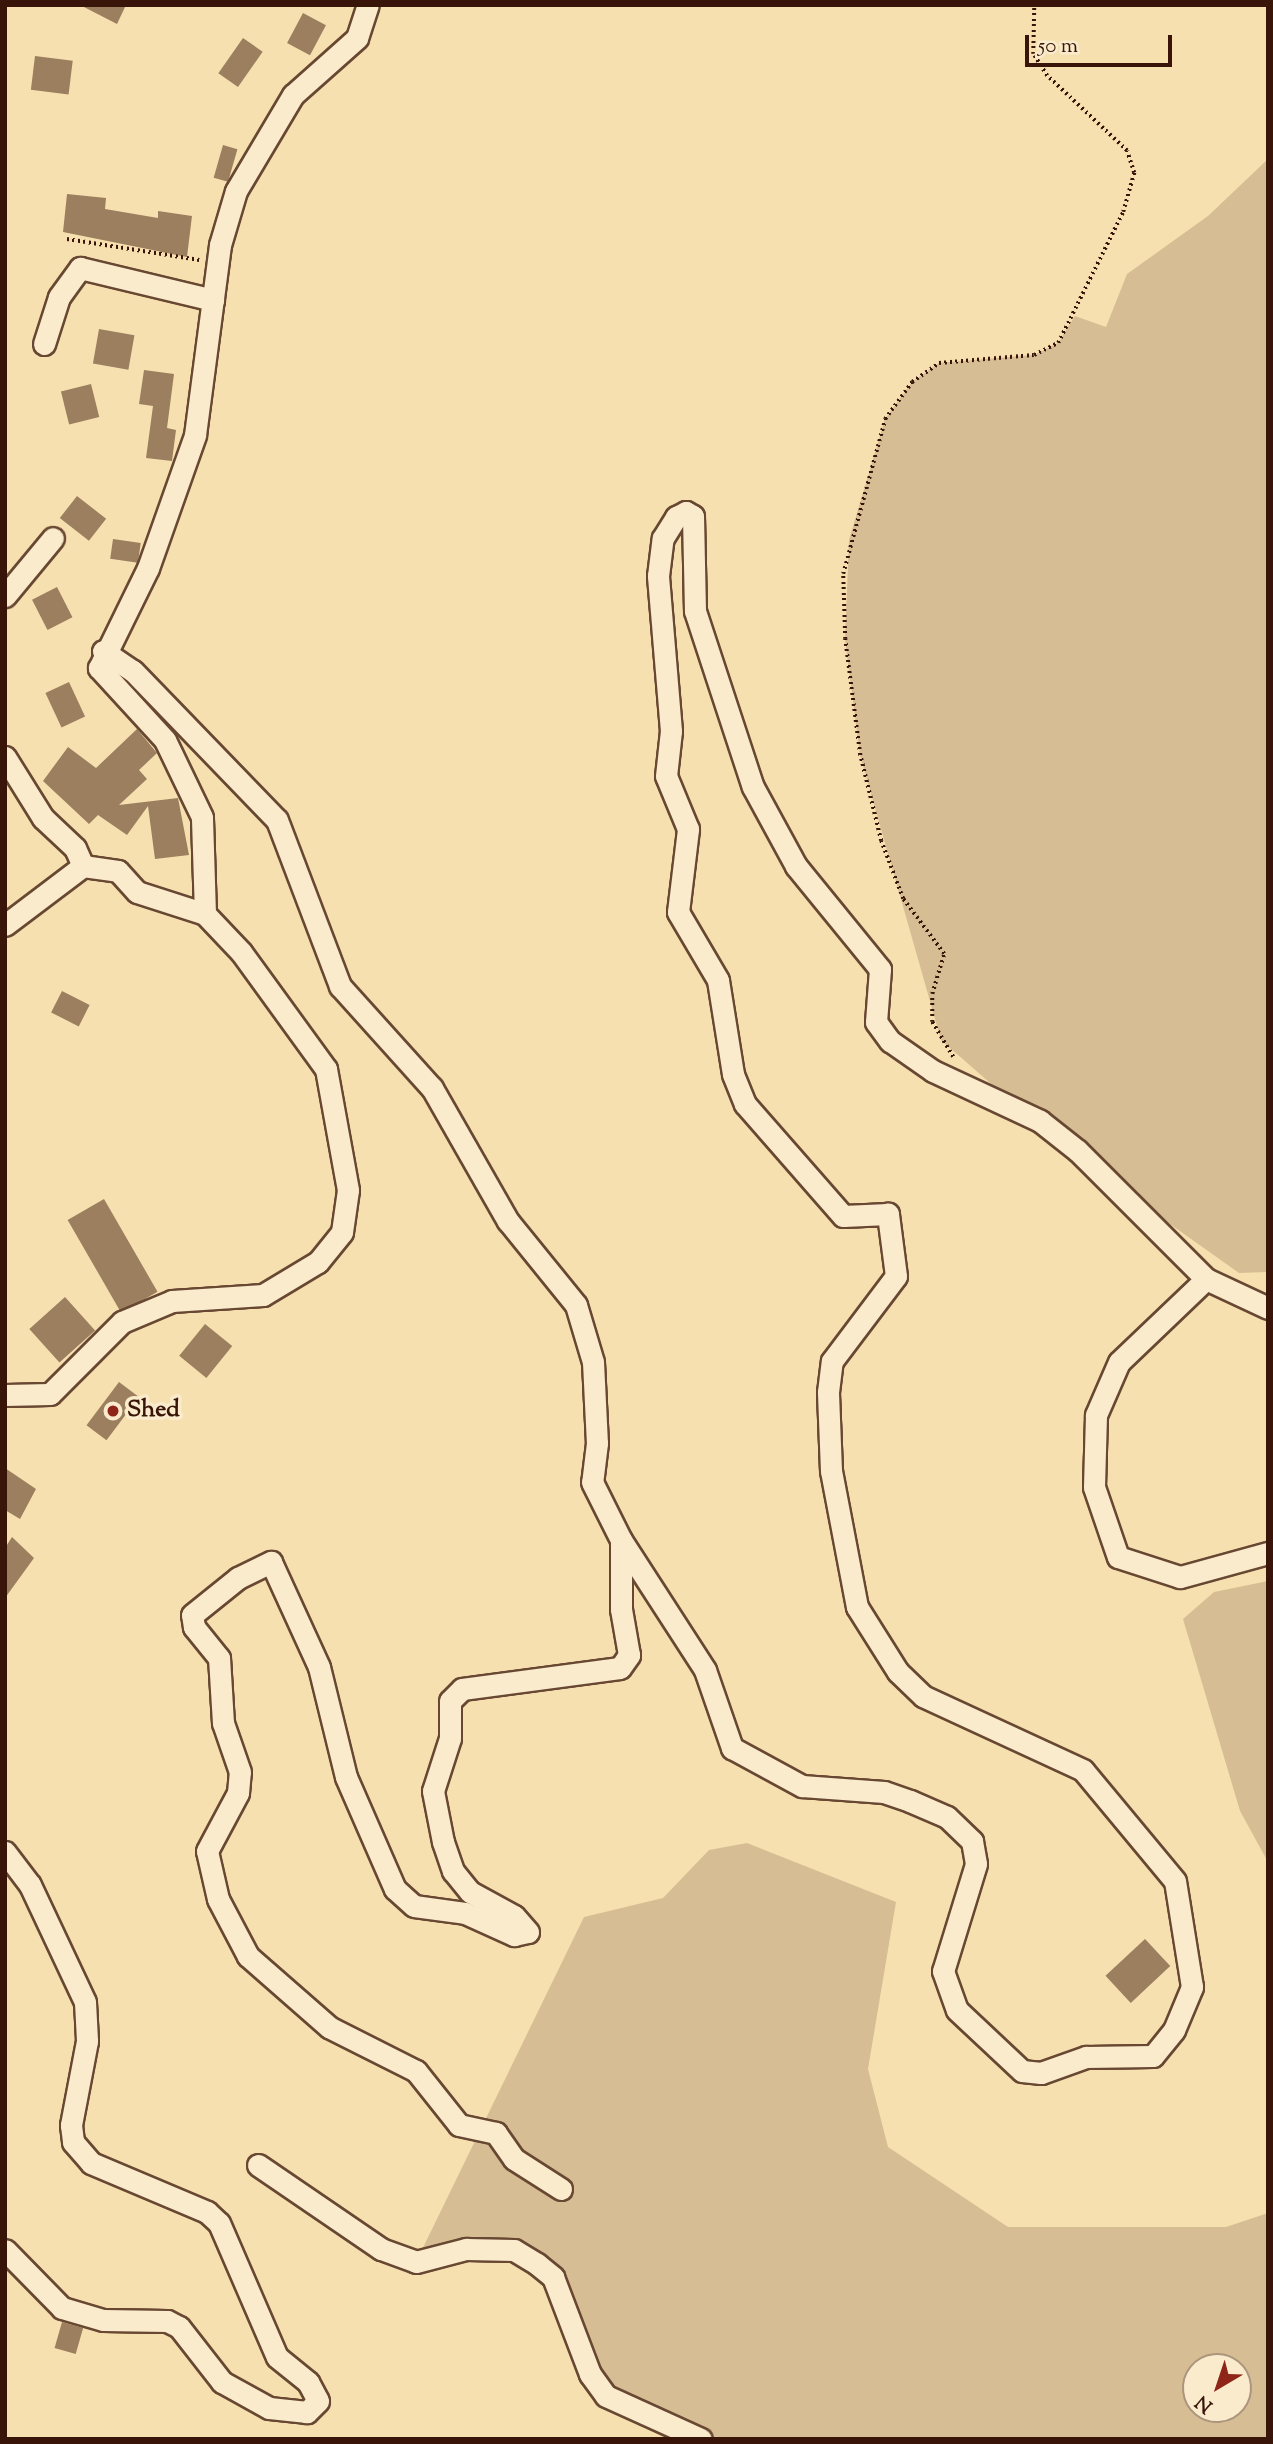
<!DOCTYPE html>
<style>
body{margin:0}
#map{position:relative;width:1273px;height:2444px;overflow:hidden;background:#f7e0b0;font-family:"Sorts Mill Goudy",serif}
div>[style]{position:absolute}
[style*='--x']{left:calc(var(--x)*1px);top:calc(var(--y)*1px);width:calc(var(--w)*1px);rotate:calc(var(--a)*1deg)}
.green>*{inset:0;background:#d7bd93}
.building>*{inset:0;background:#9b7f5f;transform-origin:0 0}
.path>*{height:3.5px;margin-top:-1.75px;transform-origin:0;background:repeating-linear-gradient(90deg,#381508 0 2px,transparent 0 5.5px)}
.roads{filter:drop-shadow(2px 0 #684832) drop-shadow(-2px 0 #684832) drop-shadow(0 2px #684832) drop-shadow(0 -2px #684832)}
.minor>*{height:21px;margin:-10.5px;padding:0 10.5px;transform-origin:10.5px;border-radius:10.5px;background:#faebcc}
.dots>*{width:19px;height:19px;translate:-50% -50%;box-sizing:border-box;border:4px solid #faebcc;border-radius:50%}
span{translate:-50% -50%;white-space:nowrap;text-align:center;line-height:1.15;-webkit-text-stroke:7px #faebcc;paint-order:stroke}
.poi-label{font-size:24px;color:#381508;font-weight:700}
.left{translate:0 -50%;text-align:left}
.frame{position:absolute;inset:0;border:7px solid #381508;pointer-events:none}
.north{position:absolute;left:1182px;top:2353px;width:70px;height:70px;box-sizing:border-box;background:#faebcc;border:2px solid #ac957e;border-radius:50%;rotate:219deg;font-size:19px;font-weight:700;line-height:28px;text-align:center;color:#381508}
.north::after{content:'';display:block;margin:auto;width:24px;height:32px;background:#8f2418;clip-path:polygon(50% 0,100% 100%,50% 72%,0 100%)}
.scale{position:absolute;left:1025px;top:35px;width:147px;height:32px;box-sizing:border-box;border:4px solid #381508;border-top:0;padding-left:9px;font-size:21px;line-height:24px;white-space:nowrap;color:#381508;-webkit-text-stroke:5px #faebcc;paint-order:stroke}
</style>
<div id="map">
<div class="green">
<div style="clip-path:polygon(1268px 159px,1268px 1272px,1239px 1273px,1070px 1153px,941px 1040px,860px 755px,845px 639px,849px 540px,885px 419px,912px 382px,939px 363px,1034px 355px,1058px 343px,1075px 316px,1106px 327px,1127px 274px,1208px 216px)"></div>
<div style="clip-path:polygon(1268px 1581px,1268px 1862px,1240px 1811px,1183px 1619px,1214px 1592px)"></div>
<div style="clip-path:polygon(evenodd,747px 1843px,896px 1902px,868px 2069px,888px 2147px,1008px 2227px,1226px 2227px,1268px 2213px,1268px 2439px,701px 2439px,606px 2396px,553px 2277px,514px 2250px,416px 2262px,584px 1917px,663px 1898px,709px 1850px,747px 1843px,1196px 2367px,1238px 2367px,1238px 2409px,1196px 2409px,1196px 2367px)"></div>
</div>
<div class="building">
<div style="clip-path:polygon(80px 5px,126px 5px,117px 24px)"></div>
<div style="left:303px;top:13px;width:26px;height:34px;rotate:28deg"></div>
<div style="left:243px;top:38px;width:24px;height:43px;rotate:35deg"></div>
<div style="left:35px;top:56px;width:38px;height:34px;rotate:7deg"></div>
<div style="left:223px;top:145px;width:15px;height:34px;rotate:16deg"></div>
<div style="clip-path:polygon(67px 194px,106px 198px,105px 209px,158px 218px,158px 211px,192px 216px,187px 257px,63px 232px)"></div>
<div style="left:99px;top:329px;width:36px;height:35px;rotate:10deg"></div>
<div style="clip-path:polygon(144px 370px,174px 374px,167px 428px,176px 430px,172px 461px,146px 458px,153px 406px,139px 404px)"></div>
<div style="left:91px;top:384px;width:34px;height:31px;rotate:76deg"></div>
<div style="left:77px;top:496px;width:37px;height:28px;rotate:38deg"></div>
<div style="left:113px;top:539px;width:28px;height:20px;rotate:8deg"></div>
<div style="left:57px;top:587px;width:34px;height:28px;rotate:63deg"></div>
<div style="left:69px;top:682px;width:38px;height:26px;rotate:65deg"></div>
<div style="clip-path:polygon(137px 729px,157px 753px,139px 770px,147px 779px,119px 805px,178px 798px,189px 855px,155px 859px,148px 806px,127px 835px,98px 815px,89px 824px,43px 781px,68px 747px,96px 768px)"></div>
<div style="left:62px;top:991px;width:31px;height:24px;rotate:27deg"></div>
<div style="left:104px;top:1199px;width:107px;height:42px;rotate:60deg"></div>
<div style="left:65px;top:1297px;width:45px;height:48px;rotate:48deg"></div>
<div style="left:205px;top:1324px;width:35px;height:41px;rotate:39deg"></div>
<div style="left:119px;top:1382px;width:25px;height:54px;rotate:37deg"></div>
<div style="clip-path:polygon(5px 1468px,36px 1489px,20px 1519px,5px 1510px)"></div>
<div style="clip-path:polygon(12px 1537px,34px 1558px,5px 1598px,5px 1548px)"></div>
<div style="left:1145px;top:1939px;width:37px;height:54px;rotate:47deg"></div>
<div style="left:62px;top:2322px;width:22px;height:27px;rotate:16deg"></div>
</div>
<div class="path">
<div style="--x:67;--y:239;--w:134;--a:9"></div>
<div style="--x:953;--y:1057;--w:41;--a:-121"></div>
<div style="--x:932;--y:1022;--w:28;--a:-90"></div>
<div style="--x:932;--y:994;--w:42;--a:-73.3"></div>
<div style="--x:944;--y:954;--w:69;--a:-126.7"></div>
<div style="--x:903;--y:899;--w:62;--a:-110.8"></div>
<div style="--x:881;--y:841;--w:89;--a:-103.7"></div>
<div style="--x:860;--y:755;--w:117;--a:-97.4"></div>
<div style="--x:845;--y:639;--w:65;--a:-91.8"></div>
<div style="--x:843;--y:574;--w:161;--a:-74.8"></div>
<div style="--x:885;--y:419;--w:46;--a:-53.9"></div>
<div style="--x:912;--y:382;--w:33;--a:-35"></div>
<div style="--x:939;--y:363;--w:95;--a:-4.8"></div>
<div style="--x:1034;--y:355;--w:27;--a:-27"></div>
<div style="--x:1058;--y:343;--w:146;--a:-63.6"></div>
<div style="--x:1123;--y:212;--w:41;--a:-74.2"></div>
<div style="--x:1134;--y:173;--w:23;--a:-108"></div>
<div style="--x:1127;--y:151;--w:110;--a:-136.8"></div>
<div style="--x:1047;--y:76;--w:26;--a:-122"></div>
<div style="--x:1033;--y:54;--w:49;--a:-88.8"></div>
</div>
<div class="roads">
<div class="minor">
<div style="--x:44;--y:344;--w:49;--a:-72.3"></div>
<div style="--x:59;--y:297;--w:36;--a:-54"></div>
<div style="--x:80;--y:268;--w:137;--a:13.5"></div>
<div style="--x:5;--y:596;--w:75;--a:-50.4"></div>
<div style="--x:103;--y:651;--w:36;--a:34"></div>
<div style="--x:133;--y:671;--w:207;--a:46"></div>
<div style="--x:277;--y:820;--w:178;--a:69.2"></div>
<div style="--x:340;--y:986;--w:137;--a:48"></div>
<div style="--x:432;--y:1088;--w:153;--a:60.3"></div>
<div style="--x:508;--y:1221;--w:108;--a:51"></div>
<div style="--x:576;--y:1305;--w:59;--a:73.4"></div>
<div style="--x:593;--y:1362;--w:81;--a:87.2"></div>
<div style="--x:597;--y:1443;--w:39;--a:97"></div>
<div style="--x:592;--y:1482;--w:65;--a:63.4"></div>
<div style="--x:621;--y:1540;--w:155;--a:57.1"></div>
<div style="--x:705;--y:1670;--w:83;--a:70.9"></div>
<div style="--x:732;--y:1748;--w:80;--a:28.5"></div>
<div style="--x:802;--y:1786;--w:82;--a:4.2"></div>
<div style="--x:884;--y:1792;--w:28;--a:19"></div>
<div style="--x:910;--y:1801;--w:40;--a:23.4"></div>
<div style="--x:947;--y:1817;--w:35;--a:44"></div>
<div style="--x:972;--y:1841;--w:23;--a:80"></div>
<div style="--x:976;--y:1864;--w:112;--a:107.1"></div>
<div style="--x:943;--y:1971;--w:41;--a:70.3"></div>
<div style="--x:957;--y:2010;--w:89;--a:43.2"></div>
<div style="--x:1022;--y:2071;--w:19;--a:6"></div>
<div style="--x:1041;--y:2073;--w:48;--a:-19.6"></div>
<div style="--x:1086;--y:2057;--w:67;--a:-0.9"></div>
<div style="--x:1153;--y:2056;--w:33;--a:-51"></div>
<div style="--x:1174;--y:2030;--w:47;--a:-67.3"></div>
<div style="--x:1192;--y:1987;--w:107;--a:-99.1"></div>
<div style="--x:1175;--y:1881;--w:144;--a:-129.7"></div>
<div style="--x:1083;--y:1770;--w:176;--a:-155.2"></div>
<div style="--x:923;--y:1696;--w:35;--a:-136"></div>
<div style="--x:898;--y:1672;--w:77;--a:-122.2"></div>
<div style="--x:857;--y:1607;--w:138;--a:-100.8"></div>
<div style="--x:831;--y:1471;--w:79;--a:-92.2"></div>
<div style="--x:828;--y:1392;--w:31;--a:-83"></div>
<div style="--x:832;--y:1361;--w:106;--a:-53"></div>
<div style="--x:896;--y:1276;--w:63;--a:-97.4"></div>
<div style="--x:888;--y:1214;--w:45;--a:177.5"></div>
<div style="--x:843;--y:1216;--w:149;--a:-131.2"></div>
<div style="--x:745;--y:1104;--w:32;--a:-112"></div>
<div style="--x:733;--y:1074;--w:95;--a:-99.1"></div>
<div style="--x:718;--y:980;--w:79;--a:-120.5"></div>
<div style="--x:678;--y:912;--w:84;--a:-83.1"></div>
<div style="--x:688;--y:829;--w:57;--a:-112.5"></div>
<div style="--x:666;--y:776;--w:45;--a:-83.7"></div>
<div style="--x:671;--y:731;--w:156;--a:-94.8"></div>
<div style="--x:658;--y:576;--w:38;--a:-83"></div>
<div style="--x:663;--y:538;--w:25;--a:-58"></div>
<div style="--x:676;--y:517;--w:11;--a:-27"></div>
<div style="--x:686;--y:512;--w:8;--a:30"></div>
<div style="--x:693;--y:516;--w:95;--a:88.8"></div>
<div style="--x:695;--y:611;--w:185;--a:71.8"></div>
<div style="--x:753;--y:787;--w:90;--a:61.4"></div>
<div style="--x:796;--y:866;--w:133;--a:50.8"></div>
<div style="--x:880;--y:969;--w:53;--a:94.3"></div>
<div style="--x:876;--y:1022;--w:24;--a:54"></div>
<div style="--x:890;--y:1041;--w:52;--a:34.9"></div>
<div style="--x:933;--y:1071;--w:118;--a:25"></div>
<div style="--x:1040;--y:1121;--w:48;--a:38.3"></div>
<div style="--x:1078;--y:1151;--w:181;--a:45"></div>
<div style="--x:1206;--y:1279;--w:68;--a:25.1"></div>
<div style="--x:5;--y:757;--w:72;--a:58.1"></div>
<div style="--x:43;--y:818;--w:44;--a:43.2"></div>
<div style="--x:75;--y:848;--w:20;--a:66"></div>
<div style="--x:5;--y:925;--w:98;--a:-37.1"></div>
<div style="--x:83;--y:866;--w:35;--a:8"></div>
<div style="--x:118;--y:871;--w:28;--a:48"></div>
<div style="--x:137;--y:892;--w:71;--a:17.9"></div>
<div style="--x:1206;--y:1279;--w:120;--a:136.3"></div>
<div style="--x:1119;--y:1362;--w:58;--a:113.5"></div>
<div style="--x:1096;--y:1415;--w:72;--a:91.6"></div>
<div style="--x:1094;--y:1487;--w:74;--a:71.1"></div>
<div style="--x:1118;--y:1557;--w:65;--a:17.9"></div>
<div style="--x:1180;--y:1577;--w:91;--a:-15.3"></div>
<div style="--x:5;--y:1395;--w:45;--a:-1.3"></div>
<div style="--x:50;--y:1394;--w:102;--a:-45"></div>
<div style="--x:122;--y:1322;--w:54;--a:-22.8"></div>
<div style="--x:172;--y:1301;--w:91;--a:-3.8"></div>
<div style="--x:263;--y:1295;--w:64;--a:-31"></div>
<div style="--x:318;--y:1262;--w:38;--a:-51"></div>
<div style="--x:342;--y:1232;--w:42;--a:-81.9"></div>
<div style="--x:348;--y:1190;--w:123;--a:-100.3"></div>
<div style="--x:326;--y:1069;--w:145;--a:-126"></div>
<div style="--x:241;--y:952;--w:52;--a:-133.5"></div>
<div style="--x:205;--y:914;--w:97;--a:-91.8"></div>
<div style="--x:202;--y:817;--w:85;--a:-115.7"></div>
<div style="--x:165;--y:740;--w:98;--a:-132.5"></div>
<div style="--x:99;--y:668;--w:111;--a:-63.9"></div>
<div style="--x:148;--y:568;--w:141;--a:-70.5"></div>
<div style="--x:195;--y:435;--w:192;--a:-82.5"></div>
<div style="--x:220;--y:245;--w:56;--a:-73.5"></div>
<div style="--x:236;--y:191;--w:112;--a:-59.3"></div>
<div style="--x:293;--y:95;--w:86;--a:-41.7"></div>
<div style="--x:357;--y:38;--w:35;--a:-72"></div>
<div style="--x:5;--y:1852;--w:41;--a:52.9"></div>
<div style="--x:30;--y:1885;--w:129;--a:64.8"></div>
<div style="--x:85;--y:2002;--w:39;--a:87"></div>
<div style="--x:87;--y:2041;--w:86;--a:100.8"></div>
<div style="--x:71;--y:2125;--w:17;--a:83"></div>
<div style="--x:73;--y:2142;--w:28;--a:49"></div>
<div style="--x:91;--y:2163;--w:126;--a:22.9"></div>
<div style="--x:207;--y:2212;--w:16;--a:43"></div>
<div style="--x:219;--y:2223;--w:146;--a:66.6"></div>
<div style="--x:277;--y:2357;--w:40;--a:39"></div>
<div style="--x:308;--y:2382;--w:21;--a:62"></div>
<div style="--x:318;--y:2401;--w:16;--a:135"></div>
<div style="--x:307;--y:2412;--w:38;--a:-174"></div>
<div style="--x:269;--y:2408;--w:54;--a:-151"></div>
<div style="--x:222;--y:2382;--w:70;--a:-128"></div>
<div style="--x:179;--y:2327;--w:13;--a:-153"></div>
<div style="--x:167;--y:2321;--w:64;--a:-179.1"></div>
<div style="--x:103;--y:2320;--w:43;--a:-163.7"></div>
<div style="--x:62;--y:2308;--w:81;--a:-134.5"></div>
<div style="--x:258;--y:2165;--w:149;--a:34.3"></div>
<div style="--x:381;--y:2249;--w:37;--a:20"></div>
<div style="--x:416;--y:2262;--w:52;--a:-14.6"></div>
<div style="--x:466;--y:2249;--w:48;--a:1.2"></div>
<div style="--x:514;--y:2250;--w:27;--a:31"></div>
<div style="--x:537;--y:2264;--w:21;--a:39"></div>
<div style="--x:553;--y:2277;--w:104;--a:69.1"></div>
<div style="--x:590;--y:2374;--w:27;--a:54"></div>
<div style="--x:606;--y:2396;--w:104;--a:24.4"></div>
<div style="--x:561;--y:2189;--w:56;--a:-147.4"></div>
<div style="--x:514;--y:2159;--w:32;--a:-125"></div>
<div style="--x:496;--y:2133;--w:38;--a:-168"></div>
<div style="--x:459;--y:2125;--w:69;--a:-128.5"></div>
<div style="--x:416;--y:2071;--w:97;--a:-153.2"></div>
<div style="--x:329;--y:2027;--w:108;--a:-138.8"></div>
<div style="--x:248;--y:1956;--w:64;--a:-117.8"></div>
<div style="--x:218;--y:1899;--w:49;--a:-102.9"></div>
<div style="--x:207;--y:1851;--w:66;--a:-61.9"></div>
<div style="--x:238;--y:1793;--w:21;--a:-85"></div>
<div style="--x:240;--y:1772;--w:52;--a:-109.1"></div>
<div style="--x:223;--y:1723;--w:65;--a:-93.5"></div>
<div style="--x:219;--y:1658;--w:40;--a:-129"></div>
<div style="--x:194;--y:1627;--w:12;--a:-99"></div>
<div style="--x:192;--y:1615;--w:59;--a:-38.8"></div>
<div style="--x:238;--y:1578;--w:37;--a:-26"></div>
<div style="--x:271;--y:1562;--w:115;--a:65.4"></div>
<div style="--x:319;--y:1667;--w:113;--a:76.2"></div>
<div style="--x:346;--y:1777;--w:122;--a:66.4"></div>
<div style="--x:395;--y:1889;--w:25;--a:42"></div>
<div style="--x:414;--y:1906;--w:51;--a:7.8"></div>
<div style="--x:465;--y:1913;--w:54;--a:24.2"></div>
<div style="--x:514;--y:1935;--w:14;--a:-12"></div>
<div style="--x:528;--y:1932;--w:21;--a:-131"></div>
<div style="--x:514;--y:1916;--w:50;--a:-151.4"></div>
<div style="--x:470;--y:1892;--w:27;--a:-129"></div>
<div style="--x:453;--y:1871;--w:31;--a:-109"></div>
<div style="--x:443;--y:1842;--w:52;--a:-101.1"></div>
<div style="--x:433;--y:1791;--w:56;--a:-72.2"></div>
<div style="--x:450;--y:1738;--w:37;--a:-90"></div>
<div style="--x:450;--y:1701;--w:17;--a:-45"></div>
<div style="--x:462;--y:1689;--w:159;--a:-7.6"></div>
<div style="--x:620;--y:1668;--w:16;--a:-55"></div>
<div style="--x:629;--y:1655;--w:47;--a:-99.9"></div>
<div style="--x:621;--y:1609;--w:69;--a:-90"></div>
</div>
</div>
<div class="dots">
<div style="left:113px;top:1411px;background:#8f2418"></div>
</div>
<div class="poi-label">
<span class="left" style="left:127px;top:1411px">Shed</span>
</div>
<div class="frame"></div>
<div class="north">N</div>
<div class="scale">50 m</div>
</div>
